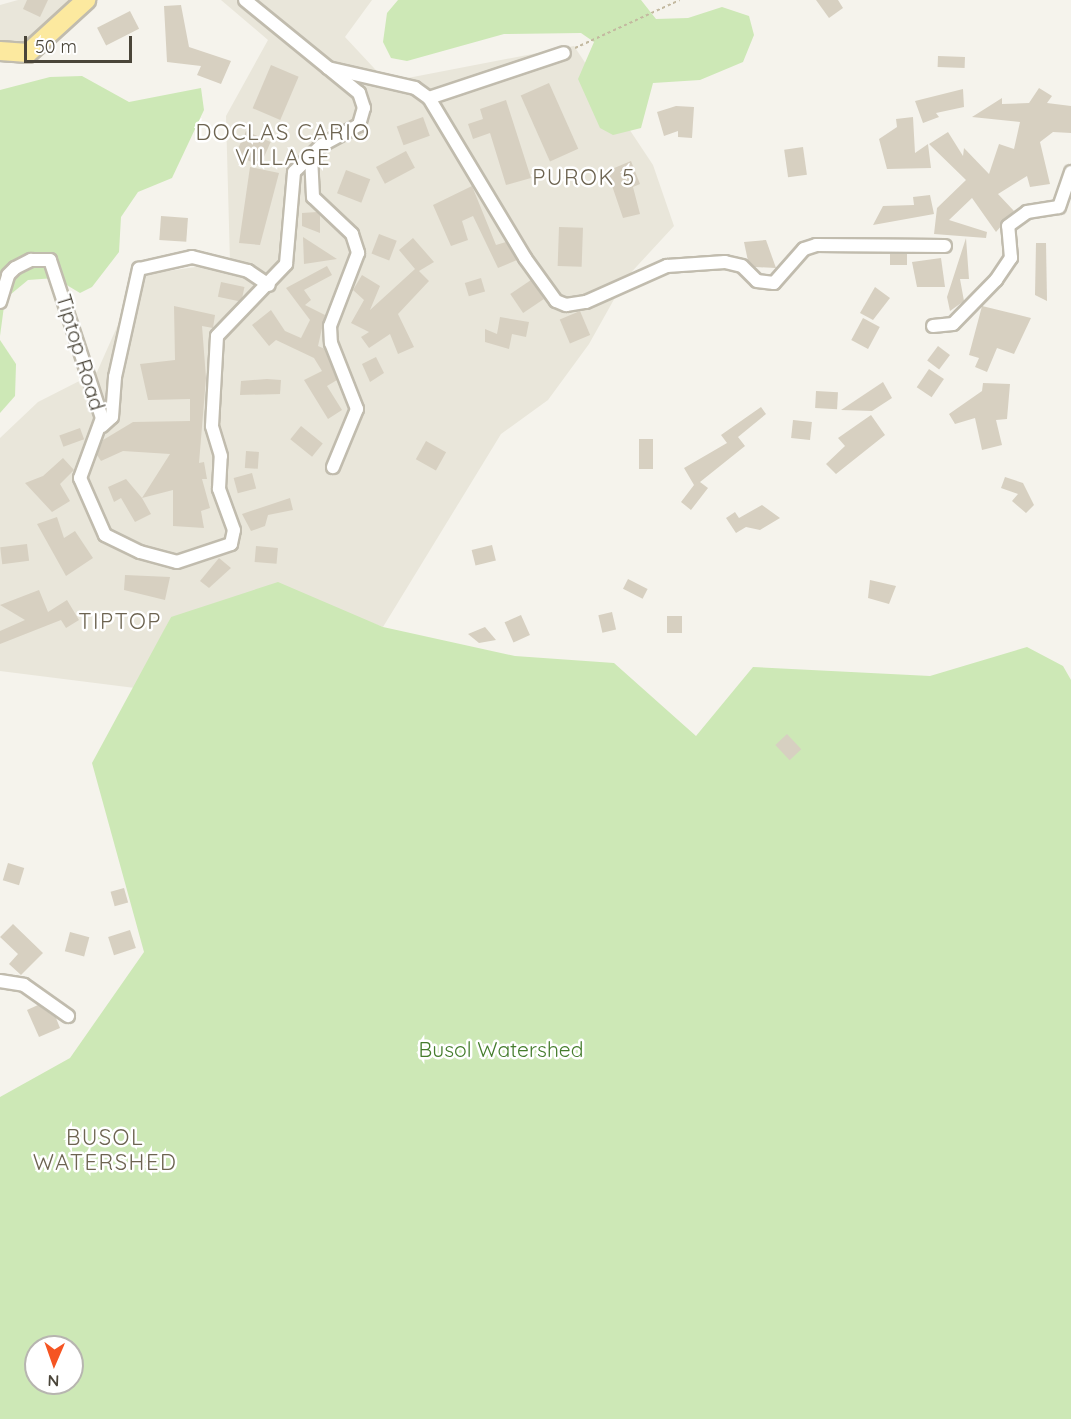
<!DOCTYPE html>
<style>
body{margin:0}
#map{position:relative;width:1071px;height:1419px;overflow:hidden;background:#f5f3ec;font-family:Quicksand,sans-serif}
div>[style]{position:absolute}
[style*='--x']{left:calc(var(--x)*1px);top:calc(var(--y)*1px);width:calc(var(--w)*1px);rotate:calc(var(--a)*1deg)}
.residential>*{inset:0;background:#e9e6da}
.green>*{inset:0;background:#cde8b6}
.building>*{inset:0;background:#d7d0c1;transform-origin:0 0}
.path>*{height:2px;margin-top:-1px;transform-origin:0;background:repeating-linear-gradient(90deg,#c3b9a0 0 3px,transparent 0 6px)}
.roads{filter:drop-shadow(2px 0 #c1bcae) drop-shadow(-2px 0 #c1bcae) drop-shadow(0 2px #c1bcae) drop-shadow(0 -2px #c1bcae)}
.minor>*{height:12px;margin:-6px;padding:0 6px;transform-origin:6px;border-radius:6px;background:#fff}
.primary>*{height:18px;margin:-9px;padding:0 9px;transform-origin:9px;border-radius:9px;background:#fce99f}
span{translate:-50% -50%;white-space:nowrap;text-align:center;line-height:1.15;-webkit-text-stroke:5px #fff;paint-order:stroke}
.street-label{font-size:21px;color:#4a4539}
.park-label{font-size:21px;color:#447c2c}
.neighbourhood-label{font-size:22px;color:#6d6451;letter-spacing:1.5px}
.north{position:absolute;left:24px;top:1335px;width:60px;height:60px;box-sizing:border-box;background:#fff;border:2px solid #b7b5b0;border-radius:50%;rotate:182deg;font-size:16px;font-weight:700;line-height:24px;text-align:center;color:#4a4539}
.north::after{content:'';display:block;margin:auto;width:21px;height:27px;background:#f55523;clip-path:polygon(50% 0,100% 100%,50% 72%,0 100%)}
.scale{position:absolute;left:24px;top:36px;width:108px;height:27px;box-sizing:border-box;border:3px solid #4a4539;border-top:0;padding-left:8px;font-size:18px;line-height:21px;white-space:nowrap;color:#4a4539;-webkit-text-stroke:4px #fff;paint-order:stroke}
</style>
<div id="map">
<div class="residential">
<div style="clip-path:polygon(18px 0,79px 0,28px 46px,0 44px,0 5px)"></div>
<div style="clip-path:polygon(221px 0,372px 0,345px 37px,387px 82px,574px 46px,653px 165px,674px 226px,626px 278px,589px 344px,548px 400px,501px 434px,383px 627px,343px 612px,171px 617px,135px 688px,0 671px,0 438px,38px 402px,97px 372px,140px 275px,230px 262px,226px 116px,268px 40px)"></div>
</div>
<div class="green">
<div style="clip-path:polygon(398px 0,641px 0,656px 19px,688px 18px,722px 7px,749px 16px,754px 35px,743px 62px,700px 80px,653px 83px,641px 128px,613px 135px,600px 128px,578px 79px,594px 42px,581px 33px,504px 34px,407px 61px,391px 58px,383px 42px,387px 13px)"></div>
<div style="clip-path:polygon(82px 76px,129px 102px,201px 88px,204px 110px,172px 178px,138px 192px,121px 217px,119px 252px,92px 287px,80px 293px,55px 278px,28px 280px,5px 299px,0 336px,0 90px,50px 77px)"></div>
<div style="clip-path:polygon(0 340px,16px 364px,15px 396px,0 413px)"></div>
<div style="clip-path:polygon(evenodd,278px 582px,383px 627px,515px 656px,614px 663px,696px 736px,753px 667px,930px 676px,1027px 647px,1063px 666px,1071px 680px,1071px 1419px,0 1419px,0 1097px,70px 1058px,144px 952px,92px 763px,171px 617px,278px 582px,36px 1347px,72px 1347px,72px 1383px,36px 1383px,36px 1347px)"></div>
</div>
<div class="building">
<div style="clip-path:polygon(27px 0,48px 0,40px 17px,23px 9px)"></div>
<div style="clip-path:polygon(816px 0,838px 0,843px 8px,829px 18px)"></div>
<div style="clip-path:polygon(181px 5px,189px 47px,231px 61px,221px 84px,197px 75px,201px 66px,167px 62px,164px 6px)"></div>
<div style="left:130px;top:11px;width:20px;height:37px;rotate:63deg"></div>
<div style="left:938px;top:56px;width:27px;height:11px;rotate:2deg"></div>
<div style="left:271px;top:65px;width:30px;height:47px;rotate:23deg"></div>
<div style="left:549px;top:83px;width:72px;height:31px;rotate:66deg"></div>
<div style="clip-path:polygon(1039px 88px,1052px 96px,1047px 103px,1071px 106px,1071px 133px,1053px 132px,1040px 142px,1050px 184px,1030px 187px,1027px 176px,998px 194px,1014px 211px,996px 232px,972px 198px,949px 220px,987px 232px,986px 238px,934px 234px,937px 208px,966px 180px,929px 144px,948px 132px,963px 156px,964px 148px,989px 174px,999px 144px,1014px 149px,1020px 122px,972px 117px,1002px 98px,1002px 104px,1029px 103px)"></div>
<div style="clip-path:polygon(963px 89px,964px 107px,936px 113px,939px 117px,923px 123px,915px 101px)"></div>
<div style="clip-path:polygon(506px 100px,531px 178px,506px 185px,490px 133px,473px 139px,468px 124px,483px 119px,480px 109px)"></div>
<div style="clip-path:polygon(676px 106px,694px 107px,692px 138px,678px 137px,678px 131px,664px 136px,657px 112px)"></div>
<div style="left:423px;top:117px;width:20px;height:28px;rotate:70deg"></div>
<div style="clip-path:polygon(913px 117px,915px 153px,928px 144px,931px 168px,887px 169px,879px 139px,897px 127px,896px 119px)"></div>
<div style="left:246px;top:131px;width:27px;height:26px;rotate:24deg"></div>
<div style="left:803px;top:147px;width:28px;height:19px;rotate:82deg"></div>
<div style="left:406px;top:151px;width:19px;height:34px;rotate:62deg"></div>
<div style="clip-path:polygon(631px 161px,640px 184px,633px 187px,640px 214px,623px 218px,607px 171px)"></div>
<div style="clip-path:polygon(250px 167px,279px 173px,260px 245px,239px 243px)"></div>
<div style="left:346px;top:170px;width:26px;height:25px;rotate:21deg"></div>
<div style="clip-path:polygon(472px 186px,496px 245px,506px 242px,517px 260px,498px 268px,473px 216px,462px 221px,468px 240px,451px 246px,433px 205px)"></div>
<div style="clip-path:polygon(930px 195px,934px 214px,873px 225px,883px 206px,914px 205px,913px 197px)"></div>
<div style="clip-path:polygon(317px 212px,320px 215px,320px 233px,302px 226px,302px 213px)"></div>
<div style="left:161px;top:216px;width:27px;height:24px;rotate:4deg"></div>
<div style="left:559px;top:227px;width:24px;height:39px;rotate:2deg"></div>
<div style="left:379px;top:234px;width:19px;height:21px;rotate:21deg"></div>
<div style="clip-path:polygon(303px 237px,337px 259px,304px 264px)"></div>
<div style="clip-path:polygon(413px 238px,434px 262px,419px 271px,429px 281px,398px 314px,414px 347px,398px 354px,390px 334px,369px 348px,361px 337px,369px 332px,351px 323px,364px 300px,353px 290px,362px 275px,380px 286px,370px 310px,415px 269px,399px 250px)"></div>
<div style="clip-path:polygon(966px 238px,969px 279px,960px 279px,964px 301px,950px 311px,947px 297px)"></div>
<div style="clip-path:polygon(766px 240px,776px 268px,755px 267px,748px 261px,744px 242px)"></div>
<div style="clip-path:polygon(1036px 243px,1046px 243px,1047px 301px,1035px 295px)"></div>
<div style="left:890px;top:254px;width:17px;height:11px"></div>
<div style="clip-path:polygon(941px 258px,945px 287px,917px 287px,912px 262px)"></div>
<div style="clip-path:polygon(327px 266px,332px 275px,304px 290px,311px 300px,305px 305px,325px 315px,318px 346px,325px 349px,337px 380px,327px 386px,342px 410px,328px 419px,304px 380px,322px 371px,314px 358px,276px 340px,269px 346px,252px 325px,271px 310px,285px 331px,301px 338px,310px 320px,286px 288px)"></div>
<div style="left:481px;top:278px;width:14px;height:17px;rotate:73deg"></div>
<div style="left:531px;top:280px;width:23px;height:25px;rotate:56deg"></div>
<div style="left:221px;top:282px;width:24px;height:15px;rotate:12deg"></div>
<div style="clip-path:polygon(875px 287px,890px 298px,873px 320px,860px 313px)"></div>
<div style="clip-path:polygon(174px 306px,215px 315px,213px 328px,202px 326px,206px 378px,199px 463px,204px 462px,207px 479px,202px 479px,210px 508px,201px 511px,204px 528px,173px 526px,173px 490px,142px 498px,151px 514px,135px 522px,121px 498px,114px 502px,108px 487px,126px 479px,142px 498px,170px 454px,123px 451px,101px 461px,97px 455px,103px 440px,133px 422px,190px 421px,190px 399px,148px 400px,140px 364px,175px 360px)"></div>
<div style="clip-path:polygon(982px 306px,1031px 318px,1014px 354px,997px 348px,987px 372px,975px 367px,979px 358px,969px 355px)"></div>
<div style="left:580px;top:311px;width:26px;height:22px;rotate:67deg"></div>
<div style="clip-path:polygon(500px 317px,529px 322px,526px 337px,512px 334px,509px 349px,485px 342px,485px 329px,497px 334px)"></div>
<div style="left:863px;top:318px;width:19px;height:25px;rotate:28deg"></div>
<div style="left:938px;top:346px;width:15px;height:18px;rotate:37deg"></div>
<div style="clip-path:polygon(376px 357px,384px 373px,370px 382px,362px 364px)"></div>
<div style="left:929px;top:369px;width:18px;height:22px;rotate:34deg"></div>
<div style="clip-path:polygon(267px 379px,281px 380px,280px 394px,240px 395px,241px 381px)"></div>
<div style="clip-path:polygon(883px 382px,892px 398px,872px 411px,841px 410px)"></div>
<div style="clip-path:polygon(983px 383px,1010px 384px,1007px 419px,996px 420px,1002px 445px,982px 450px,975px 418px,955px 424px,949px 414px,982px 391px)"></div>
<div style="left:816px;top:391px;width:22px;height:17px;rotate:3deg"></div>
<div style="clip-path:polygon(761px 407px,766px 414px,738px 437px,745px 446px,700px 482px,708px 488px,691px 510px,681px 502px,694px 485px,684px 468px,727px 443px,721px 435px)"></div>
<div style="clip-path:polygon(871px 415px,885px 435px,836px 474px,826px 464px,845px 446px,838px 438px)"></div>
<div style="left:793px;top:420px;width:19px;height:18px;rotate:6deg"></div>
<div style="left:301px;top:426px;width:28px;height:17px;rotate:39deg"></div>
<div style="left:80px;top:428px;width:12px;height:22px;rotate:70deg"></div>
<div style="left:653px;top:439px;width:30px;height:14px;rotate:90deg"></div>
<div style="left:426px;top:441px;width:23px;height:21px;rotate:29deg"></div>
<div style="left:246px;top:451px;width:13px;height:17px;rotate:4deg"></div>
<div style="clip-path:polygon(63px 458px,74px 470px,60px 484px,70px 501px,52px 512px,25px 483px,43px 476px)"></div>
<div style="left:252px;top:473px;width:16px;height:19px;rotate:75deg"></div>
<div style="clip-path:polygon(1005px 477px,1023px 483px,1034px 505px,1026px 513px,1012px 501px,1018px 494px,1001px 488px)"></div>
<div style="clip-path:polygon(290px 498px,293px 510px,268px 515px,265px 526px,251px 531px,242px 514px)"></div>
<div style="clip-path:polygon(762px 505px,780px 518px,760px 530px,746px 527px,736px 533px,726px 518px,735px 512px,739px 518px)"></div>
<div style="clip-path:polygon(57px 517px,64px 538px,75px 531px,93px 558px,66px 576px,37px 524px)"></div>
<div style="left:27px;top:544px;width:17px;height:27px;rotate:83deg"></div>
<div style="left:492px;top:545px;width:16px;height:21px;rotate:76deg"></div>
<div style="left:256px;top:546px;width:22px;height:16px;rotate:5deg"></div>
<div style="clip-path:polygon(219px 558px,231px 568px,209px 588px,200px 581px)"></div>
<div style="clip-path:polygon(125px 575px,170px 577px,165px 600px,124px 590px)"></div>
<div style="left:628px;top:579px;width:22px;height:11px;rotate:27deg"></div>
<div style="clip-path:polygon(870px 580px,896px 586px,889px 604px,868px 598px)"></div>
<div style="clip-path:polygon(39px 590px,48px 612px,67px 600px,79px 620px,66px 628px,61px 620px,0 644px,0 631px,25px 620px,0 605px)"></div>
<div style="left:612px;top:612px;width:18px;height:14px;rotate:77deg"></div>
<div style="left:521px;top:615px;width:22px;height:18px;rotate:66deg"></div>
<div style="left:667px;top:616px;width:15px;height:17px"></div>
<div style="clip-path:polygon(485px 627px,496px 640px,479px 643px,468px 634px)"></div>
<div style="left:787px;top:734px;width:21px;height:16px;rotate:47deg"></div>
<div style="left:8px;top:863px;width:17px;height:18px;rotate:17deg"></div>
<div style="left:124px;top:888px;width:15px;height:14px;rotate:74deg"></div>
<div style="clip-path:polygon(13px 924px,43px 953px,21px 975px,9px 964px,18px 954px,0 937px)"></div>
<div style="left:130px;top:930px;width:19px;height:23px;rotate:72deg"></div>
<div style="left:70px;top:932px;width:20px;height:20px;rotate:15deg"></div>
<div style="clip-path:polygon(38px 1005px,56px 1018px,60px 1028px,39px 1037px,27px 1010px)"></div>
</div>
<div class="path">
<div style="--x:575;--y:48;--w:115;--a:-24.6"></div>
</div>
<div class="roads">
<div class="minor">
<div style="--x:328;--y:68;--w:89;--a:12.9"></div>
<div style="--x:415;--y:88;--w:17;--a:36"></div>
<div style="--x:429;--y:98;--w:187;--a:59"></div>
<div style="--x:525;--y:258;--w:53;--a:54.2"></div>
<div style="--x:556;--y:301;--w:11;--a:22"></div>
<div style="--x:566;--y:305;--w:20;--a:-9"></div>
<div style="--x:586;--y:302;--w:89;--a:-24"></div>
<div style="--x:667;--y:266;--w:58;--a:-3.9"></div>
<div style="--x:725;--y:262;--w:17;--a:13"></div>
<div style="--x:742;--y:266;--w:21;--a:45"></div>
<div style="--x:757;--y:281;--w:17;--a:7"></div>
<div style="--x:774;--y:283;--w:45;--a:-48.6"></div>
<div style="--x:804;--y:249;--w:13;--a:-18"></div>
<div style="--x:816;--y:245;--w:129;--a:0.4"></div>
<div style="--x:429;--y:98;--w:142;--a:-18.4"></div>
<div style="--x:311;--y:156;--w:41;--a:87.2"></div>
<div style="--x:313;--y:197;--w:54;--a:43.5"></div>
<div style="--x:352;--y:234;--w:20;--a:72"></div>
<div style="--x:358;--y:253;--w:78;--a:111"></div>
<div style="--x:330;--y:326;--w:17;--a:87"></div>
<div style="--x:331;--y:343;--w:71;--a:68.5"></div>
<div style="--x:357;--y:409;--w:63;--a:112.5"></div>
<div style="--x:0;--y:302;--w:28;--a:-73"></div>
<div style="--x:8;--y:275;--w:10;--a:-45"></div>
<div style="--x:15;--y:268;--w:18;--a:-27"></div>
<div style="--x:31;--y:260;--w:19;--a:0"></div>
<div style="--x:50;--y:260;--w:166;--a:71.8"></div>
<div style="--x:102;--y:418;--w:64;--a:110.1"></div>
<div style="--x:80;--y:478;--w:62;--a:66.3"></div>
<div style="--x:105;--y:535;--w:39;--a:26"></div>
<div style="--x:140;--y:552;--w:38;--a:15"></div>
<div style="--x:177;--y:562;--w:57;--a:-18.4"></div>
<div style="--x:231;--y:544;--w:14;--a:-78"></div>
<div style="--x:234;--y:530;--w:44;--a:-110.1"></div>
<div style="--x:219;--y:489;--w:33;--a:-87"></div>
<div style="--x:221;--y:456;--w:31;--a:-107"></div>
<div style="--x:212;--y:426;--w:90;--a:-86.8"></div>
<div style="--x:217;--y:336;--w:100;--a:-46.2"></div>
<div style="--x:286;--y:264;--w:92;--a:-85"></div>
<div style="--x:294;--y:172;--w:39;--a:-44"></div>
<div style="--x:322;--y:145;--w:42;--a:-28.4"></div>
<div style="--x:359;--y:125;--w:18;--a:-74"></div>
<div style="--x:364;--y:108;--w:16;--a:-108"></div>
<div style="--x:359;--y:93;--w:147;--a:-140.8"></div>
<div style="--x:933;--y:326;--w:20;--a:-6"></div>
<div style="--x:953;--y:324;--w:62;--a:-45.7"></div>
<div style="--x:996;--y:280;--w:27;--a:-56"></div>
<div style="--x:1011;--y:258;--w:32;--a:-95"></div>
<div style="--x:1008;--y:226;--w:24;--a:-36"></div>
<div style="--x:1027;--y:212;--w:32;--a:-9"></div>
<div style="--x:1059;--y:207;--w:37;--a:-71"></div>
<div style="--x:102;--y:426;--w:13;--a:-42"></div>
<div style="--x:112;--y:417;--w:40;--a:-85.7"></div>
<div style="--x:115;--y:377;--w:111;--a:-77.5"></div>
<div style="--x:139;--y:269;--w:54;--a:-12.8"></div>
<div style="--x:192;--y:257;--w:58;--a:14"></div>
<div style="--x:248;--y:271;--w:25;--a:34"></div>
<div style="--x:0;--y:981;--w:24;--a:9"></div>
<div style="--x:24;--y:985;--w:54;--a:35.2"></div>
</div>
<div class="primary">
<div style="--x:0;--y:51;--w:28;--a:4"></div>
<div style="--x:28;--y:53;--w:79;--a:-42.4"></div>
</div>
</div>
<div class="street-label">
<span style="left:81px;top:352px;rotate:73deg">Tiptop Road</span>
</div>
<div class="park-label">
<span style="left:501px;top:1049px">Busol Watershed</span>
</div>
<div class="neighbourhood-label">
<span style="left:283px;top:145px">DOCLAS CARIO<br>VILLAGE</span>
<span style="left:584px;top:178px">PUROK 5</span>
<span style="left:120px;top:622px">TIPTOP</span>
<span style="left:105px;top:1150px">BUSOL<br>WATERSHED</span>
</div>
<div class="north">N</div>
<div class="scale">50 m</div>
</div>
